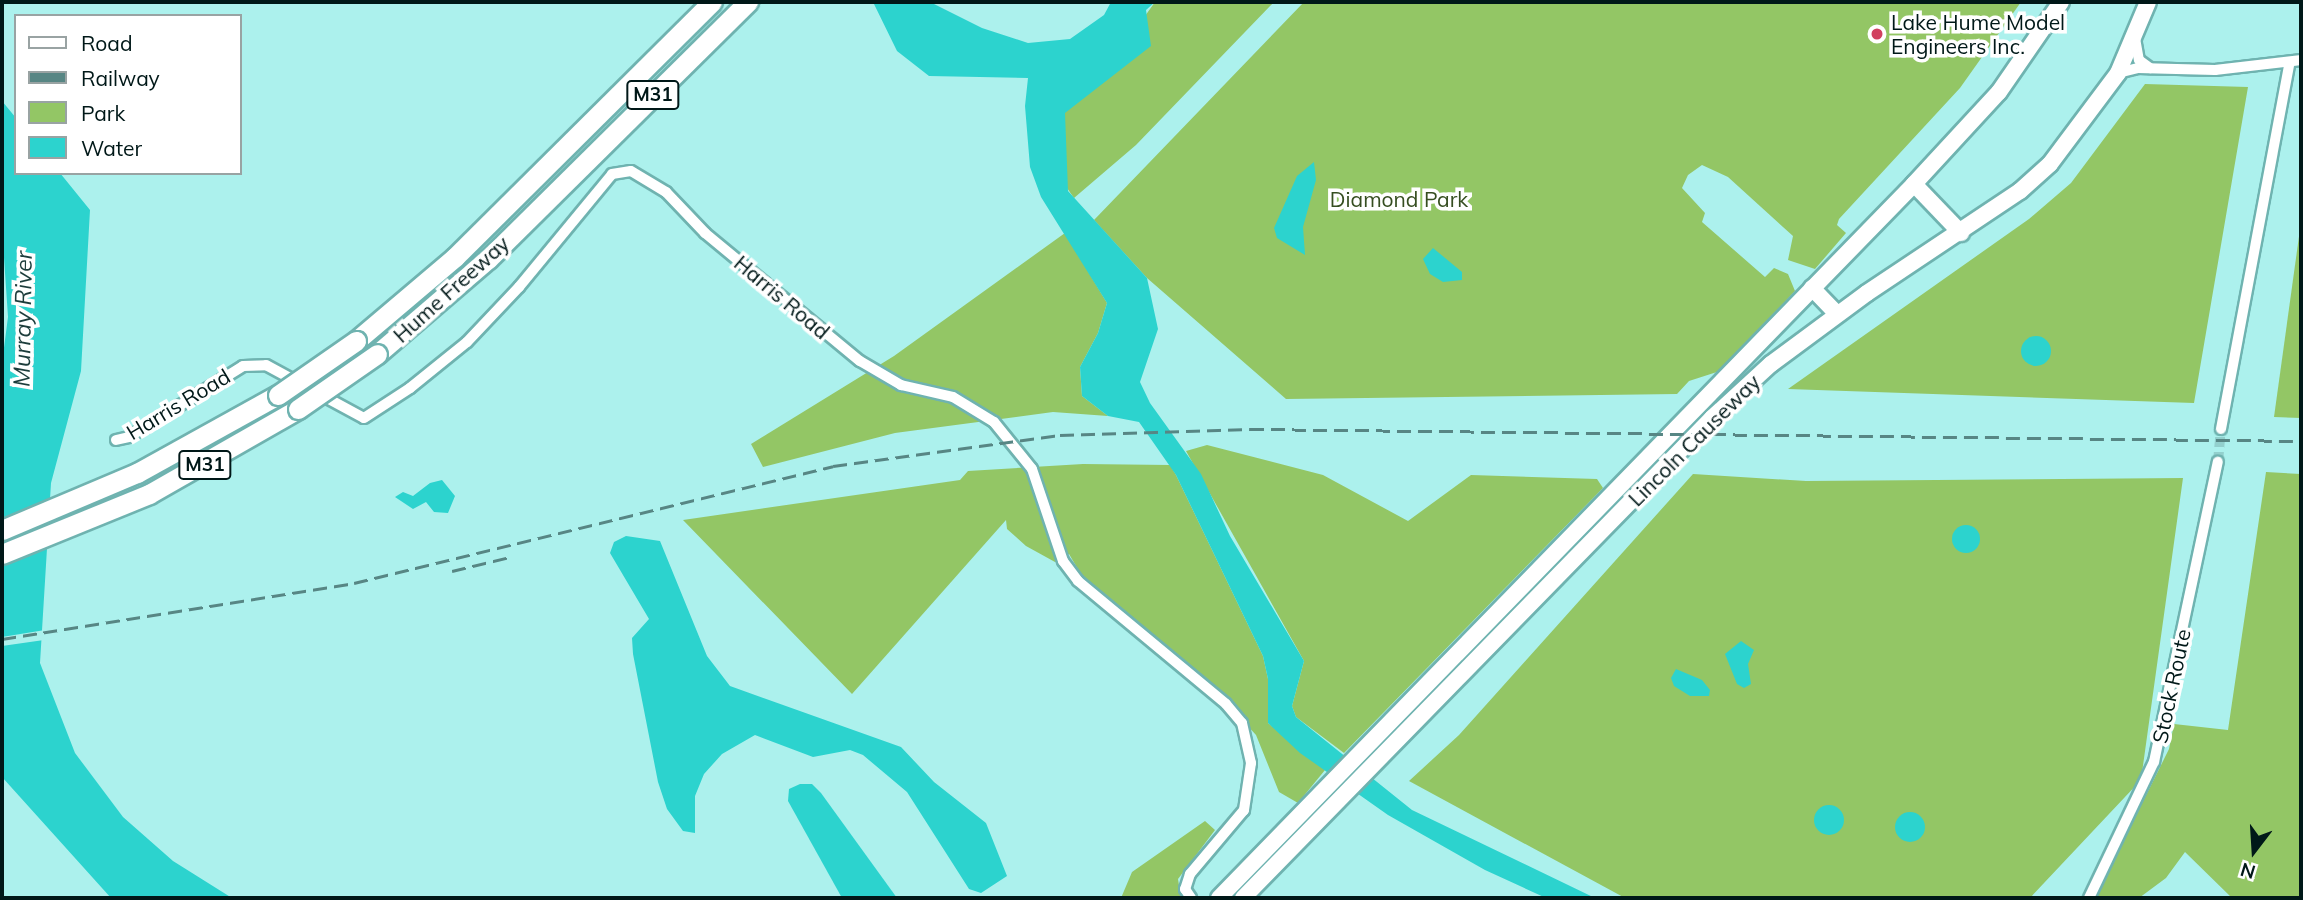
<!DOCTYPE html>
<style>
body{margin:0}
#map{position:relative;width:2303px;height:900px;overflow:hidden;background:#acf1ed;font-family:Mulish,sans-serif}
div>[style]{position:absolute}
[style*='--x']{left:calc(var(--x)*1px);top:calc(var(--y)*1px);width:calc(var(--w)*1px);rotate:calc(var(--a)*1deg)}
.green>*{inset:0;background:#93c665}
.water>*{inset:0;background:#2cd3ce}
.round{border-radius:50%}
.pier>*{inset:0;background:#acf1ed}
.street-tunnel>*{height:10px;margin-top:-5px;transform-origin:0;background:repeating-linear-gradient(90deg,#92d0cd 0 10px,transparent 0 15px)}
.roads{filter:drop-shadow(2px 0 #6fb3b0) drop-shadow(-2px 0 #6fb3b0) drop-shadow(0 2px #6fb3b0) drop-shadow(0 -2px #6fb3b0)}
.street>*{height:10px;margin:-5px;padding:0 5px;transform-origin:5px;border-radius:5px;background:#fff}
.secondary>*{height:16px;margin:-8px;padding:0 8px;transform-origin:8px;border-radius:8px;background:#fff}
.highway>*{height:19px;margin:-9.5px;padding:0 9.5px;transform-origin:9.5px;border-radius:9.5px;background:#fff}
.rail>*{height:2.5px;margin-top:-1.25px;transform-origin:0;background:repeating-linear-gradient(90deg,#578684 0 14px,transparent 0 21px)}
.bridges{filter:drop-shadow(2px 0 #6fb3b0) drop-shadow(-2px 0 #6fb3b0) drop-shadow(0 2px #6fb3b0) drop-shadow(0 -2px #6fb3b0)}
.highway-bridge>*{height:19px;margin:-9.5px;padding:0 9.5px;transform-origin:9.5px;border-radius:9.5px;background:#fff}
.dots>*{width:19px;height:19px;translate:-50% -50%;box-sizing:border-box;border:4px solid #fff;border-radius:50%}
span{translate:-50% -50%;white-space:nowrap;text-align:center;line-height:1.15;-webkit-text-stroke:7px #fff;paint-order:stroke}
.shield-label span{padding:2px 5px;background:#fff;border:2px solid;border-radius:5px;-webkit-text-stroke-width:0}
.shield-label{font-size:19px;color:#001818;font-weight:700}
.poi-label{font-size:21px;color:#001818}
.left{translate:0 -50%;text-align:left}
.park-label{font-size:21px;color:#364e21}
.street-label{font-size:21px;color:#001818}
.water-label{font-size:23px;color:#1d3d3c;font-style:italic}
.frame{position:absolute;inset:0;border:4px solid #001818;pointer-events:none}
.legend{position:absolute;left:14px;top:14px;width:228px;height:161px;box-sizing:border-box;background:#fff;border:2px solid #99a3a3;margin:0;padding:9px 12px;list-style:none;font-size:21px;color:#001818}
.legend li{display:flex;align-items:center;gap:14px;height:35px}
.legend b{width:35px;border:2px solid #99a3a3}
.north{position:absolute;left:2219px;top:816px;width:70px;height:70px;-webkit-text-stroke:5px #fff;paint-order:stroke;rotate:197deg;font-size:19px;font-weight:700;line-height:28px;text-align:center;color:#001818}
.north::after{content:'';display:block;margin:auto;width:24px;height:32px;background:#001818;clip-path:polygon(50% 0,100% 100%,50% 72%,0 100%)}
</style>
<div id="map">
<div class="green">
<div style="clip-path:polygon(1155px 2px,1274px 2px,1136px 145px,1074px 198px,1067px 188px,1063px 159px,1064px 113px,1093px 89px)"></div>
<div style="clip-path:polygon(1304px 2px,2021px 2px,1960px 88px,1839px 219px,1837px 225px,1846px 233px,1815px 269px,1788px 260px,1793px 236px,1728px 177px,1702px 165px,1688px 175px,1682px 188px,1705px 213px,1702px 222px,1765px 277px,1774px 268px,1788px 274px,1795px 291px,1720px 371px,1689px 381px,1677px 394px,1286px 399px,1147px 278px,1094px 220px)"></div>
<div style="clip-path:polygon(2145px 84px,2248px 87px,2194px 403px,1788px 389px,2029px 219px,2071px 183px)"></div>
<div style="clip-path:polygon(2301px 222px,2301px 418px,2274px 417px)"></div>
<div style="clip-path:polygon(1065px 233px,1107px 303px,1098px 333px,1080px 367px,1082px 396px,1108px 416px,1053px 412px,895px 433px,763px 467px,751px 444px,894px 356px)"></div>
<div style="clip-path:polygon(1207px 445px,1323px 475px,1408px 521px,1471px 475px,1597px 479px,1603px 488px,1344px 753px,1296px 717px,1292px 706px,1304px 661px,1186px 451px)"></div>
<div style="clip-path:polygon(1083px 464px,1170px 465px,1176px 475px,1263px 656px,1268px 679px,1268px 723px,1325px 770px,1298px 803px,1279px 792px,1256px 735px,1214px 689px,1085px 581px,1069px 554px,1055px 562px,1026px 546px,1007px 529px,1006px 520px,852px 694px,683px 520px,960px 480px,968px 471px)"></div>
<div style="clip-path:polygon(2266px 472px,2301px 474px,2301px 898px,2232px 898px,2185px 852px,2166px 878px,2139px 898px,2095px 898px,2169px 749px,2174px 724px,2228px 730px)"></div>
<div style="clip-path:polygon(1693px 474px,1806px 481px,2183px 478px,2141px 780px,2030px 898px,1625px 898px,1409px 781px,1459px 735px)"></div>
<div style="clip-path:polygon(1205px 821px,1215px 830px,1178px 879px,1181px 898px,1121px 898px,1132px 872px)"></div>
</div>
<div class="water">
<div style="clip-path:polygon(873px 2px,930px 2px,982px 28px,1028px 43px,1070px 39px,1104px 15px,1111px 2px,1155px 2px,1146px 10px,1151px 46px,1065px 113px,1068px 191px,1147px 278px,1158px 329px,1140px 382px,1150px 403px,1201px 474px,1230px 536px,1304px 661px,1292px 706px,1296px 717px,1412px 810px,1595px 898px,1546px 898px,1485px 870px,1388px 815px,1300px 753px,1268px 723px,1268px 679px,1263px 656px,1176px 475px,1139px 422px,1108px 416px,1082px 396px,1080px 367px,1098px 333px,1107px 303px,1041px 197px,1030px 167px,1025px 106px,1028px 78px,929px 76px,897px 51px)"></div>
<div style="clip-path:polygon(2px 101px,16px 118px,16px 173px,60px 173px,90px 210px,81px 371px,51px 483px,40px 663px,75px 753px,123px 817px,173px 861px,232px 898px,111px 898px,2px 777px,2px 363px,8px 317px,2px 228px)"></div>
<div style="clip-path:polygon(1314px 162px,1316px 180px,1303px 227px,1305px 255px,1277px 238px,1274px 228px,1297px 176px)"></div>
<div style="clip-path:polygon(1433px 248px,1462px 272px,1462px 280px,1443px 282px,1430px 274px,1423px 259px)"></div>
<div class="round" style="left:2021px;top:336px;width:30px;height:30px"></div>
<div style="clip-path:polygon(442px 480px,455px 496px,448px 513px,434px 512px,426px 502px,413px 509px,395px 497px,403px 492px,413px 496px,430px 483px)"></div>
<div class="round" style="left:1952px;top:525px;width:28px;height:28px"></div>
<div style="clip-path:polygon(626px 536px,660px 541px,707px 656px,730px 686px,901px 747px,934px 782px,986px 823px,1007px 876px,981px 893px,969px 889px,907px 792px,863px 755px,850px 750px,813px 757px,755px 735px,722px 754px,704px 774px,695px 796px,695px 833px,683px 831px,667px 809px,658px 782px,633px 654px,632px 638px,649px 619px,610px 553px,614px 542px)"></div>
<div style="clip-path:polygon(1741px 641px,1754px 650px,1748px 664px,1751px 684px,1744px 688px,1737px 684px,1725px 654px)"></div>
<div style="clip-path:polygon(1676px 669px,1702px 680px,1710px 690px,1709px 696px,1690px 696px,1674px 686px,1671px 678px)"></div>
<div style="clip-path:polygon(800px 784px,812px 784px,821px 793px,897px 898px,842px 898px,788px 801px,789px 789px)"></div>
<div class="round" style="left:1814px;top:805px;width:30px;height:30px"></div>
<div class="round" style="left:1895px;top:812px;width:30px;height:30px"></div>
</div>
<div class="pier">
<div style="clip-path:polygon(45px 630px,44px 640px,2px 646px,2px 637px)"></div>
</div>
<div class="street-tunnel">
<div style="--x:2218;--y:462;--w:33;--a:-85"></div>
</div>
<div class="roads">
<div class="street">
<div style="--x:2135;--y:38;--w:22;--a:80"></div>
<div style="--x:2139;--y:60;--w:14;--a:36"></div>
<div style="--x:2118;--y:73;--w:21;--a:-14"></div>
<div style="--x:2138;--y:68;--w:77;--a:1.5"></div>
<div style="--x:2215;--y:70;--w:87;--a:-6.6"></div>
<div style="--x:2221;--y:429;--w:371;--a:-79.4"></div>
<div style="--x:116;--y:440;--w:13;--a:-13"></div>
<div style="--x:129;--y:437;--w:134;--a:-31.9"></div>
<div style="--x:243;--y:366;--w:23;--a:-2"></div>
<div style="--x:266;--y:365;--w:111;--a:28.4"></div>
<div style="--x:364;--y:418;--w:55;--a:-33.1"></div>
<div style="--x:410;--y:388;--w:73;--a:-38.9"></div>
<div style="--x:467;--y:342;--w:76;--a:-46.6"></div>
<div style="--x:519;--y:287;--w:146;--a:-50.5"></div>
<div style="--x:612;--y:174;--w:19;--a:-9"></div>
<div style="--x:631;--y:171;--w:41;--a:31"></div>
<div style="--x:666;--y:192;--w:57;--a:46.4"></div>
<div style="--x:705;--y:233;--w:201;--a:39.6"></div>
<div style="--x:860;--y:361;--w:48;--a:30.3"></div>
<div style="--x:901;--y:385;--w:53;--a:13"></div>
<div style="--x:953;--y:397;--w:48;--a:31.4"></div>
<div style="--x:994;--y:422;--w:60;--a:51"></div>
<div style="--x:1032;--y:469;--w:97;--a:71.4"></div>
<div style="--x:1063;--y:561;--w:25;--a:53"></div>
<div style="--x:1078;--y:581;--w:192;--a:39.7"></div>
<div style="--x:1226;--y:704;--w:25;--a:50"></div>
<div style="--x:1242;--y:723;--w:41;--a:77.3"></div>
<div style="--x:1251;--y:763;--w:48;--a:98.5"></div>
<div style="--x:1244;--y:810;--w:84;--a:130.2"></div>
<div style="--x:1190;--y:874;--w:16;--a:108"></div>
<div style="--x:1185;--y:889;--w:11;--a:56"></div>
<div style="--x:2089;--y:898;--w:151;--a:-64.5"></div>
<div style="--x:2154;--y:762;--w:307;--a:-78"></div>
</div>
<div class="secondary">
<div style="--x:1914;--y:184;--w:68;--a:46.2"></div>
<div style="--x:1812;--y:288;--w:36;--a:46"></div>
<div style="--x:1219;--y:898;--w:996;--a:-45.77"></div>
<div style="--x:1914;--y:184;--w:125;--a:-47.3"></div>
<div style="--x:1999;--y:92;--w:109;--a:-55.4"></div>
<div style="--x:1243;--y:898;--w:671;--a:-45.66"></div>
<div style="--x:1712;--y:418;--w:80;--a:-42.5"></div>
<div style="--x:1771;--y:364;--w:119;--a:-36.5"></div>
<div style="--x:1867;--y:293;--w:184;--a:-33.7"></div>
<div style="--x:2020;--y:191;--w:40;--a:-42"></div>
<div style="--x:2050;--y:164;--w:114;--a:-53.2"></div>
<div style="--x:2118;--y:73;--w:77;--a:-67.1"></div>
</div>
<div class="highway">
<div style="--x:356;--y:341;--w:130;--a:-40.3"></div>
<div style="--x:455;--y:257;--w:362;--a:-44.8"></div>
<div style="--x:377;--y:354;--w:146;--a:-40.6"></div>
<div style="--x:488;--y:259;--w:366;--a:-44.7"></div>
<div style="--x:2;--y:530;--w:147;--a:-22.9"></div>
<div style="--x:137;--y:473;--w:161;--a:-29"></div>
<div style="--x:2;--y:554;--w:159;--a:-22.2"></div>
<div style="--x:149;--y:494;--w:172;--a:-29.7"></div>
</div>
</div>
<div class="rail">
<div style="--x:452;--y:571;--w:60;--a:-13.6"></div>
<div style="--x:2;--y:639;--w:356;--a:-9"></div>
<div style="--x:354;--y:583;--w:493;--a:-13.7"></div>
<div style="--x:833;--y:466;--w:229;--a:-7.8"></div>
<div style="--x:1060;--y:435;--w:190;--a:-1.8"></div>
<div style="--x:1250;--y:429;--w:1051;--a:0.65"></div>
</div>
<div class="bridges">
<div class="highway-bridge">
<div style="--x:278;--y:395;--w:95;--a:-34.7"></div>
<div style="--x:298;--y:409;--w:96;--a:-34.8"></div>
</div>
</div>
<div class="dots">
<div style="left:1877px;top:34px;background:#d14160"></div>
</div>
<div class="shield-label">
<span style="left:653px;top:95px">M31</span>
<span style="left:205px;top:465px">M31</span>
</div>
<div class="poi-label">
<span class="left" style="left:1891px;top:34px">Lake Hume Model<br>Engineers Inc.</span>
</div>
<div class="park-label">
<span style="left:1399px;top:199px">Diamond Park</span>
</div>
<div class="street-label">
<span style="left:451px;top:289px;rotate:-42deg">Hume Freeway</span>
<span style="left:782px;top:297px;rotate:40deg">Harris Road</span>
<span style="left:178px;top:404px;rotate:-31deg">Harris Road</span>
<span style="left:1694px;top:440px;rotate:-45deg">Lincoln Causeway</span>
<span style="left:2171px;top:686px;rotate:-78deg">Stock Route</span>
</div>
<div class="water-label">
<span style="left:23px;top:319px;rotate:-89deg">Murray River</span>
</div>
<div class="frame"></div>
<ul class="legend">
<li><b style="height:9px;background:#fff"></b>Road</li>
<li><b style="height:9px;background:#578684"></b>Railway</li>
<li><b style="height:19px;background:#93c665"></b>Park</li>
<li><b style="height:19px;background:#2cd3ce"></b>Water</li>
</ul>
<div class="north">N</div>
</div>
